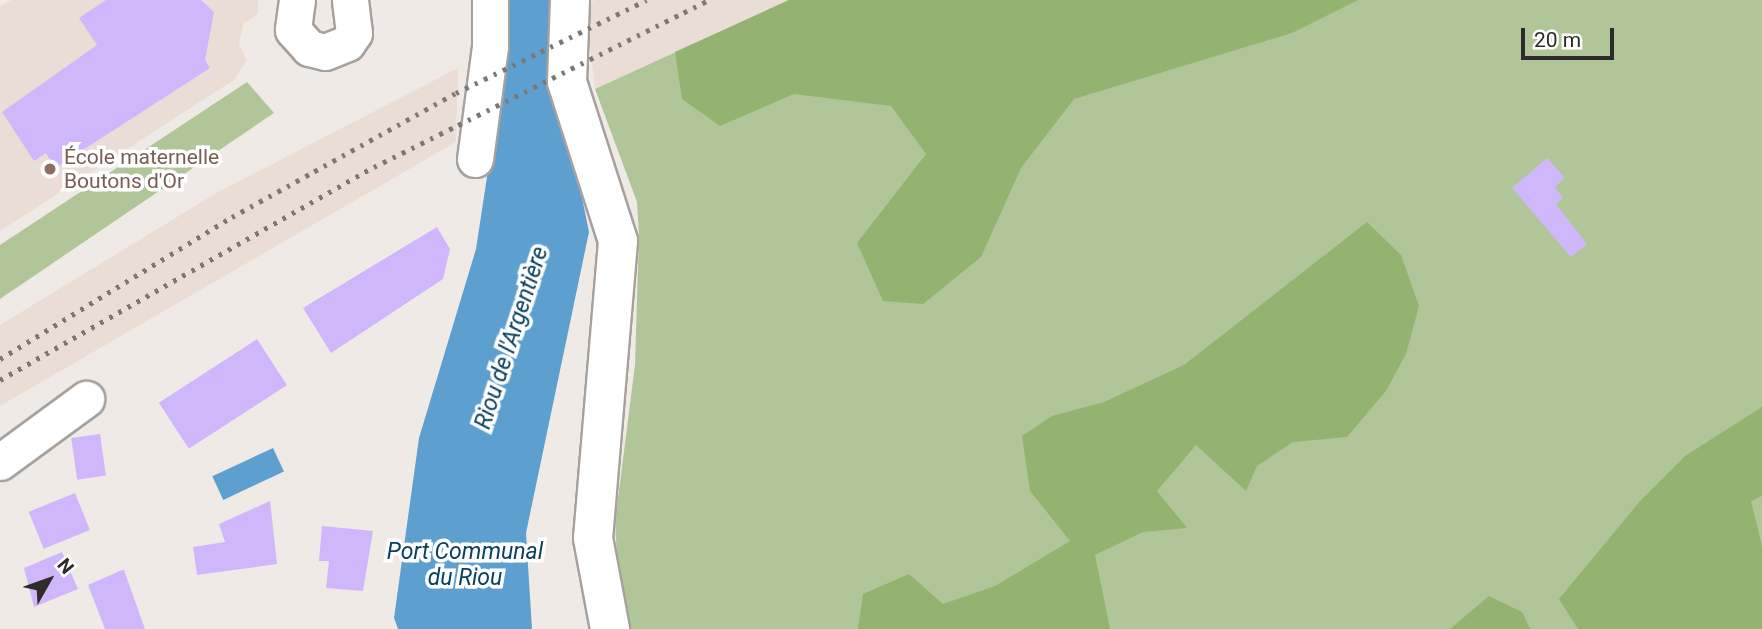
<!DOCTYPE html>
<meta charset="utf-8">
<style>
body{margin:0}
#map{position:relative;width:1762px;height:629px;overflow:hidden;background:#f0eae7;font-family:Roboto,sans-serif}
div>[style]{position:absolute}
[style*='--x']{left:calc(var(--x)*1px);top:calc(var(--y)*1px);width:calc(var(--w)*1px);rotate:calc(var(--a)*1deg)}
.built>*{inset:0;background:#eaddd5}
.green>*{inset:0;background:#b0c698}
.forest>*{inset:0;background:#94b370}
.water>*{inset:0;background:#5da0d0;transform-origin:0 0}
.building>*{inset:0;background:#cfb7fc;transform-origin:0 0}
.roads{filter:drop-shadow(2px 0 #a6a19d) drop-shadow(-2px 0 #a6a19d) drop-shadow(0 2px #a6a19d) drop-shadow(0 -2px #a6a19d)}
.street>*{height:35px;margin:-17.5px;padding:0 17.5px;transform-origin:17.5px;border-radius:17.5px;background:#fff}
.secondary>*{height:38px;margin:-19px;padding:0 19px;transform-origin:19px;border-radius:19px;background:#fff}
.rail>*{height:5px;margin-top:-2.5px;transform-origin:0;background:repeating-linear-gradient(90deg,#7b7775 0 3.5px,transparent 0 10.5px)}
.dots>*{width:19px;height:19px;translate:-50% -50%;box-sizing:border-box;border:4px solid #fff;border-radius:50%}
span{translate:-50% -50%;white-space:nowrap;text-align:center;line-height:1.15;-webkit-text-stroke:7px #fff;paint-order:stroke}
.education-label{font-size:21px;color:#785e54}
.left{translate:0 -50%;text-align:left}
.water-label{font-size:23px;color:#0a4061;font-style:italic}
.north{position:absolute;left:14px;top:545px;width:70px;height:70px;-webkit-text-stroke:5px #fff;paint-order:stroke;rotate:50deg;font-size:19px;font-weight:700;line-height:28px;text-align:center;color:#2e2c2a}
.north::after{content:'';display:block;margin:auto;width:24px;height:32px;background:#2e2c2a;clip-path:polygon(50% 0,100% 100%,50% 72%,0 100%)}
.scale{position:absolute;left:1521px;top:28px;width:93px;height:32px;box-sizing:border-box;border:4px solid #2e2c2a;border-top:0;padding-left:9px;font-size:21px;line-height:24px;white-space:nowrap;color:#2e2c2a;-webkit-text-stroke:5px #fff;paint-order:stroke}
</style>
<div id="map">
<div class="built">
<div style="clip-path:polygon(11px 0,258px 0,258px 14px,243px 24px,239px 45px,247px 60px,234px 80px,0 231px,0 7px)"></div>
<div style="clip-path:polygon(595px 0,789px 0,595px 89px,585px 5px)"></div>
<div style="clip-path:polygon(458px 68px,456px 142px,0 406px,0 325px,218px 192px)"></div>
</div>
<div class="green">
<div style="clip-path:polygon(789px 0,1762px 0,1762px 629px,621px 629px,615px 522px,635px 365px,639px 235px,637px 202px,595px 89px)"></div>
<div style="clip-path:polygon(247px 82px,274px 113px,0 299px,0 245px)"></div>
</div>
<div class="forest">
<div style="clip-path:polygon(789px 0,1358px 0,1292px 33px,1074px 99px,1021px 168px,981px 257px,923px 304px,883px 301px,857px 243px,926px 154px,891px 106px,794px 94px,720px 126px,682px 99px,675px 52px)"></div>
<div style="clip-path:polygon(1367px 222px,1401px 255px,1419px 306px,1406px 354px,1386px 391px,1347px 437px,1293px 442px,1257px 466px,1246px 491px,1196px 445px,1157px 491px,1187px 528px,1143px 532px,1095px 555px,1110px 629px,858px 629px,863px 594px,909px 574px,943px 604px,995px 586px,1070px 541px,1030px 491px,1022px 436px,1052px 416px,1104px 402px,1184px 365px)"></div>
<div style="clip-path:polygon(1762px 407px,1762px 496px,1751px 501px,1762px 546px,1762px 629px,1578px 629px,1559px 599px,1640px 501px,1685px 456px)"></div>
<div style="clip-path:polygon(1489px 596px,1522px 612px,1530px 629px,1450px 629px)"></div>
</div>
<div class="water">
<div style="clip-path:polygon(500px 0,557px 0,572px 148px,589px 232px,526px 533px,532px 629px,398px 629px,394px 618px,419px 438px,476px 249px,496px 118px)"></div>
<div style="left:273px;top:448px;width:26px;height:67px;rotate:65deg"></div>
</div>
<div class="building">
<div style="clip-path:polygon(106px 0,201px 0,214px 12px,205px 60px,210px 68px,55px 168px,46px 153px,34px 161px,2px 112px,97px 45px,79px 18px)"></div>
<div style="clip-path:polygon(1547px 158px,1565px 178px,1555px 187px,1563px 198px,1556px 204px,1587px 244px,1571px 257px,1512px 188px)"></div>
<div style="clip-path:polygon(437px 227px,450px 249px,443px 279px,331px 353px,303px 308px)"></div>
<div style="left:257px;top:339px;width:55px;height:117px;rotate:57deg"></div>
<div style="left:100px;top:434px;width:42px;height:29px;rotate:82deg"></div>
<div style="left:75px;top:493px;width:40px;height:50px;rotate:68deg"></div>
<div style="clip-path:polygon(270px 501px,277px 564px,197px 575px,193px 547px,225px 542px,219px 524px)"></div>
<div style="clip-path:polygon(322px 526px,373px 531px,363px 591px,326px 588px,329px 561px,319px 561px)"></div>
<div style="clip-path:polygon(62px 552px,78px 589px,34px 607px,24px 568px)"></div>
<div style="clip-path:polygon(122px 570px,124px 570px,145px 629px,105px 629px,88px 585px)"></div>
</div>
<div class="roads">
<div class="street">
<div style="--x:297;--y:0;--w:30;--a:98"></div>
<div style="--x:293;--y:30;--w:24;--a:48"></div>
<div style="--x:309;--y:48;--w:16;--a:14"></div>
<div style="--x:325;--y:52;--w:24;--a:-22"></div>
<div style="--x:347;--y:43;--w:12;--a:-55"></div>
<div style="--x:354;--y:33;--w:33;--a:-97"></div>
<div style="--x:475;--y:159;--w:114;--a:-82.4"></div>
<div style="--x:490;--y:46;--w:46;--a:-90"></div>
<div style="--x:0;--y:462;--w:107;--a:-36.2"></div>
</div>
<div class="secondary">
<div style="--x:570;--y:0;--w:82;--a:92.1"></div>
<div style="--x:567;--y:82;--w:167;--a:72.2"></div>
<div style="--x:618;--y:241;--w:298;--a:94.8"></div>
<div style="--x:593;--y:538;--w:93;--a:79.4"></div>
</div>
</div>
<div class="rail">
<div style="--x:0;--y:359;--w:272;--a:-31.5"></div>
<div style="--x:232;--y:217;--w:256;--a:-29"></div>
<div style="--x:456;--y:93;--w:212;--a:-26"></div>
<div style="--x:0;--y:380;--w:430;--a:-29.7"></div>
<div style="--x:374;--y:167;--w:374;--a:-26.5"></div>
</div>
<div class="dots">
<div style="left:50px;top:169px;background:#8d6e63"></div>
</div>
<div class="education-label">
<span class="left" style="left:64px;top:169px">École maternelle<br>Boutons d'Or</span>
</div>
<div class="water-label">
<span style="left:512px;top:338px;rotate:-72deg">Riou de l'Argentière</span>
<span style="left:465px;top:565px">Port Communal<br>du Riou</span>
</div>
<div class="north">N</div>
<div class="scale">20 m</div>
</div>
